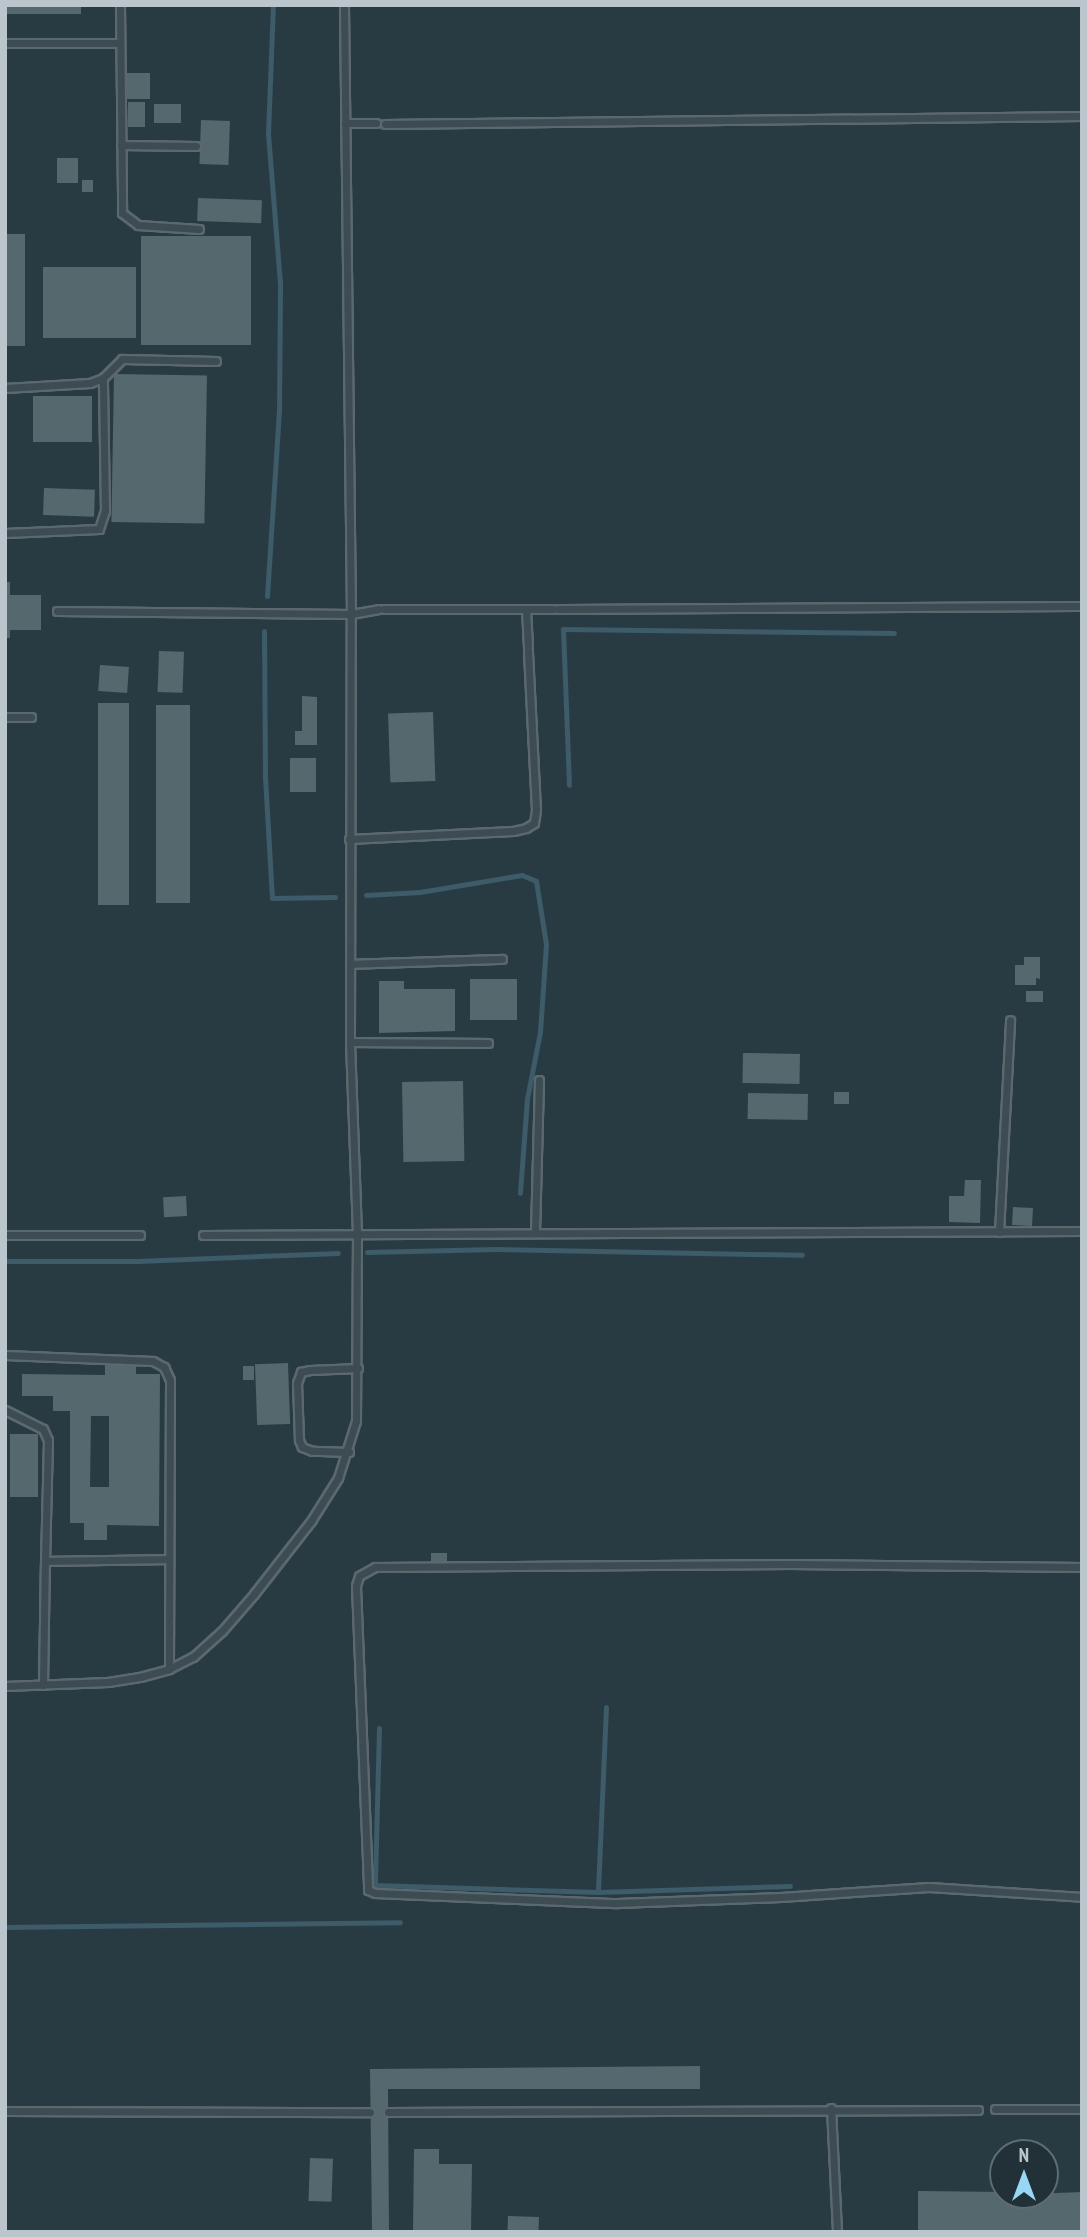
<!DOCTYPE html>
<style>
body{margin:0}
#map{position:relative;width:1087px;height:2237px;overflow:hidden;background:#293b42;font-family:"PT Sans Narrow",sans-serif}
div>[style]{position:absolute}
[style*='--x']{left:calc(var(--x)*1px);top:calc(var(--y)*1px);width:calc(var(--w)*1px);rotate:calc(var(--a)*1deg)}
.stream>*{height:5px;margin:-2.5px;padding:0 2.5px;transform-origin:2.5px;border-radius:2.5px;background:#3d5b68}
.building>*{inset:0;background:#54686e;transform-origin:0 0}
.roads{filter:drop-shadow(2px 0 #5b696f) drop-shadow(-2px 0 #5b696f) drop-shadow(0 2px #5b696f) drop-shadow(0 -2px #5b696f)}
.service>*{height:7px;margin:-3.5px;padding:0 3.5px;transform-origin:3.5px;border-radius:3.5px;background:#3d4c52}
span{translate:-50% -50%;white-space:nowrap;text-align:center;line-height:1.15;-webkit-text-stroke:5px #213137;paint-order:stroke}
.frame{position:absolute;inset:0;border:7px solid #bac6cb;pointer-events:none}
.north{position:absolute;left:989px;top:2139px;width:70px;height:70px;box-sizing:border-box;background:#213137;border:2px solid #5e6d72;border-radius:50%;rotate:0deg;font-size:19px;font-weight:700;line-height:28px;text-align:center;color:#bac6cb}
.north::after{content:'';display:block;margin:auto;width:24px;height:32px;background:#97d7f3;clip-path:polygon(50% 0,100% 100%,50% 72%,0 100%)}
</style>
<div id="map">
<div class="stream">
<div style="--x:267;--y:596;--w:188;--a:-86.3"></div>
<div style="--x:279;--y:408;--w:125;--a:-89.5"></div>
<div style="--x:280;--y:283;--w:149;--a:-94.6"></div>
<div style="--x:268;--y:134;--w:129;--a:-87.8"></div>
<div style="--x:264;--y:631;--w:146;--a:89.6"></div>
<div style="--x:265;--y:777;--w:121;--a:86.7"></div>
<div style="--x:272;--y:898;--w:63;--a:-0.9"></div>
<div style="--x:569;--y:785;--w:156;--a:-92.2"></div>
<div style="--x:563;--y:629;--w:331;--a:0.7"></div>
<div style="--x:366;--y:895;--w:54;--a:-3.2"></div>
<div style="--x:420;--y:892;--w:103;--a:-9.5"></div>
<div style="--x:522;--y:875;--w:15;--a:23"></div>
<div style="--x:536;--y:881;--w:64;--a:81"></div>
<div style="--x:546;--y:944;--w:88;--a:93.9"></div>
<div style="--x:540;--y:1032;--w:68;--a:101"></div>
<div style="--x:527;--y:1099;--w:94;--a:94.3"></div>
<div style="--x:367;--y:1252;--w:129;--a:-1.3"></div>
<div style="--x:496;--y:1249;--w:306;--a:1.1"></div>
<div style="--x:5;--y:1261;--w:132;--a:0"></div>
<div style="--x:137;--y:1261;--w:201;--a:-2.3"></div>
<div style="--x:606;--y:1707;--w:185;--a:92.5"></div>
<div style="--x:598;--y:1892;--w:192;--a:-1.8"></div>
<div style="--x:379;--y:1728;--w:157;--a:91.5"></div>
<div style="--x:375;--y:1885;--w:223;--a:1.8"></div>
<div style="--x:5;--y:1927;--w:395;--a:-0.7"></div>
</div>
<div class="building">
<div style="left:5px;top:5px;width:76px;height:9px"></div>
<div style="left:125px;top:73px;width:25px;height:26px"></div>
<div style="left:128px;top:102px;width:17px;height:25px"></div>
<div style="left:154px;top:104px;width:27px;height:19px"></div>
<div style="left:201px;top:120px;width:29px;height:44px;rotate:2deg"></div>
<div style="left:57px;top:158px;width:21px;height:25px"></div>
<div style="left:82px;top:180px;width:11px;height:12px"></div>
<div style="left:198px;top:198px;width:64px;height:23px;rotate:2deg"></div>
<div style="left:5px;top:234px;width:20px;height:112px"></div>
<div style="left:141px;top:236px;width:110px;height:109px"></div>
<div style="left:43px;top:267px;width:93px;height:71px"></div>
<div style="left:114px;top:374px;width:93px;height:148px;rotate:1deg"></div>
<div style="left:33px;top:396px;width:59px;height:46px"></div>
<div style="left:44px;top:488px;width:51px;height:27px;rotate:2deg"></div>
<div style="clip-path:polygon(5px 582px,10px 582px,10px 595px,41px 595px,41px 630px,10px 630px,10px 638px,5px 638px)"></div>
<div style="left:159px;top:651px;width:25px;height:41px;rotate:2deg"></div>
<div style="left:100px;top:665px;width:29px;height:26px;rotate:4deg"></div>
<div style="clip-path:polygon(302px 696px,317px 697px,317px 745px,295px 745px,295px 731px,302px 731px)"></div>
<div style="left:98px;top:703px;width:31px;height:202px"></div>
<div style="left:156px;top:705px;width:34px;height:198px"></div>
<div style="left:433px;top:712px;width:69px;height:45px;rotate:88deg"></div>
<div style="left:290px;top:758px;width:26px;height:34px"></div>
<div style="clip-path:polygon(1024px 957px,1040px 957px,1040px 979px,1036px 978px,1036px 985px,1015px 985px,1015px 965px,1024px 965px)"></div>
<div style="left:470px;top:979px;width:47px;height:41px"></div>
<div style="clip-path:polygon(379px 981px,404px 981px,404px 989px,455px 989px,455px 1031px,379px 1033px)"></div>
<div style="left:1026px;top:991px;width:17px;height:11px"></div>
<div style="left:743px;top:1053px;width:57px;height:30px;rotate:1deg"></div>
<div style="left:463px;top:1081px;width:80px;height:61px;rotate:89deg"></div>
<div style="left:834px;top:1092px;width:15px;height:12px"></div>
<div style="left:748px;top:1093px;width:60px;height:26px;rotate:1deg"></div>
<div style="clip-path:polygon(965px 1180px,981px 1180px,980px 1223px,949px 1222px,949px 1196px,964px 1196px)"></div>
<div style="left:186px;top:1196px;width:20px;height:23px;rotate:87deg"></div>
<div style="left:1013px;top:1207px;width:20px;height:18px;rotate:3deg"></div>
<div style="left:288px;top:1363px;width:61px;height:33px;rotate:88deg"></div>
<div style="clip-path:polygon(evenodd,105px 1365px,136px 1365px,136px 1374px,160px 1374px,159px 1526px,107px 1525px,107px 1540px,84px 1540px,84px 1523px,70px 1523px,70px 1411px,53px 1411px,53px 1396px,22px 1396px,22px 1374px,105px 1375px,105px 1365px,91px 1416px,109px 1416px,109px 1487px,90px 1487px,91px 1416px)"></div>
<div style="left:254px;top:1366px;width:14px;height:11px;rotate:90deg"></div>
<div style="left:10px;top:1434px;width:28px;height:63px"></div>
<div style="left:431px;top:1553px;width:16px;height:10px"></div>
<div style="clip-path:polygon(700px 2066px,700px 2089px,388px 2089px,389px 2232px,372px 2232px,370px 2069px)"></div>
<div style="clip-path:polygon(414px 2149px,439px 2149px,439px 2164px,472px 2164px,471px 2232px,413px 2232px)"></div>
<div style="left:310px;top:2158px;width:23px;height:43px;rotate:2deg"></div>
<div style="clip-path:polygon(918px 2191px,1003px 2192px,1003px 2195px,1082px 2192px,1082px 2232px,918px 2232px)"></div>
<div style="left:508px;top:2216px;width:31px;height:16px;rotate:2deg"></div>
</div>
<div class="roads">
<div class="service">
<div style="--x:120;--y:5;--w:208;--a:89.4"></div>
<div style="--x:122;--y:213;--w:20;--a:37"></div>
<div style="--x:138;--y:225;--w:61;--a:3.8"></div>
<div style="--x:5;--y:43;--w:115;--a:0"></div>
<div style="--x:345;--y:123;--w:31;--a:0"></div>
<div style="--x:385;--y:124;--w:697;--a:-0.66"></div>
<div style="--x:121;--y:145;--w:75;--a:0.8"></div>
<div style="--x:5;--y:388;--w:85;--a:-3.4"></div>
<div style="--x:90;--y:383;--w:14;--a:-21"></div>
<div style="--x:103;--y:378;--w:27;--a:-45"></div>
<div style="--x:122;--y:359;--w:94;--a:1.2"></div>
<div style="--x:5;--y:533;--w:94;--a:-2.4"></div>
<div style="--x:99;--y:529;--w:19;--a:-72"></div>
<div style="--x:105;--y:511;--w:133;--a:-90.9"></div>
<div style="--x:384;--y:609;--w:169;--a:0"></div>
<div style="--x:526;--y:609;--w:37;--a:87"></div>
<div style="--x:558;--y:609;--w:524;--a:-0.33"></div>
<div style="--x:57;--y:611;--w:294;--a:0.6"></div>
<div style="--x:351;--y:614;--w:28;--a:-10"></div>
<div style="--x:5;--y:717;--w:26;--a:0"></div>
<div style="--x:349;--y:839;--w:164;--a:-2.8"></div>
<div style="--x:513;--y:831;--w:13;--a:-13"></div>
<div style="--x:526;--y:828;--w:9;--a:-32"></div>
<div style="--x:534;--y:823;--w:13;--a:-81"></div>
<div style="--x:536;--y:810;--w:160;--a:-92.9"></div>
<div style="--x:350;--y:964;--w:152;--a:-1.9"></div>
<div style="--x:350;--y:1042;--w:138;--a:0.4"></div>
<div style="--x:999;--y:1232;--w:212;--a:-87"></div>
<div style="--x:535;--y:1233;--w:153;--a:-88.5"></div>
<div style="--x:5;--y:1235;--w:135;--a:0"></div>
<div style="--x:203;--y:1235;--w:879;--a:-0.26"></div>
<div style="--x:5;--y:1355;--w:148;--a:2.3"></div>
<div style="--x:153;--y:1361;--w:13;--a:29"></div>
<div style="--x:164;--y:1367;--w:14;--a:65"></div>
<div style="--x:170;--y:1380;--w:289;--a:90.2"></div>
<div style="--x:5;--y:1410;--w:42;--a:26.6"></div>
<div style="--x:43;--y:1429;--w:12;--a:66"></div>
<div style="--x:48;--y:1440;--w:121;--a:91.4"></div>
<div style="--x:349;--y:1452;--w:37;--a:-178"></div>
<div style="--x:312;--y:1451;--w:11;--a:-158"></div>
<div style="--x:302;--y:1447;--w:8;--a:-113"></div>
<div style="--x:299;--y:1440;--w:57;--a:-92"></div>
<div style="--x:297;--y:1383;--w:12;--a:-70"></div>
<div style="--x:301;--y:1372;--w:9;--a:-13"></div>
<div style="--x:310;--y:1370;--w:48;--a:-2.4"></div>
<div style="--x:1082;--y:1567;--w:292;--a:-179.4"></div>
<div style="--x:790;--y:1564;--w:415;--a:179.6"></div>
<div style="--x:375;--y:1567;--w:18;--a:151"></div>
<div style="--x:359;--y:1576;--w:10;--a:107"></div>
<div style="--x:356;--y:1586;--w:304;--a:87.7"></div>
<div style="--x:368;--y:1890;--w:8;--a:23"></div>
<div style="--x:375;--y:1893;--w:242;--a:2.4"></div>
<div style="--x:617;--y:1903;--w:164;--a:-2.1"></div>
<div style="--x:781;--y:1897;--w:148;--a:-3.9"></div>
<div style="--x:929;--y:1887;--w:153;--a:3.7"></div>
<div style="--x:43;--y:1685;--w:124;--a:-89.1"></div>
<div style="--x:45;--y:1561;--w:124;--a:-0.9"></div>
<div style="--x:5;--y:1686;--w:103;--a:-2.2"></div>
<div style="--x:108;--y:1682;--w:32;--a:-9"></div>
<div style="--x:140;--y:1677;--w:30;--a:-15"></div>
<div style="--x:169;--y:1669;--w:27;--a:-27"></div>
<div style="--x:193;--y:1657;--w:39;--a:-42"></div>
<div style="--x:222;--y:1631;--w:49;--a:-49.1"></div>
<div style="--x:254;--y:1594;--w:93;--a:-52"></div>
<div style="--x:311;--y:1521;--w:51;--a:-57.9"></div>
<div style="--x:338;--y:1478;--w:60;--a:-72.5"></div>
<div style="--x:356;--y:1421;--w:188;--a:-89.7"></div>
<div style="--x:357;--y:1233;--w:191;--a:-92.1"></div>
<div style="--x:350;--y:1042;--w:428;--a:-89.9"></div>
<div style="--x:351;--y:614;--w:609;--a:-90.66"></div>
<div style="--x:831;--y:2108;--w:124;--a:87.2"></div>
<div style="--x:995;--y:2109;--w:87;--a:0"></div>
<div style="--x:5;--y:2111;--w:365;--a:0.2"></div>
<div style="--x:388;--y:2112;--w:590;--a:-0.19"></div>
</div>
</div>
<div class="frame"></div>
<div class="north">N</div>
</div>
